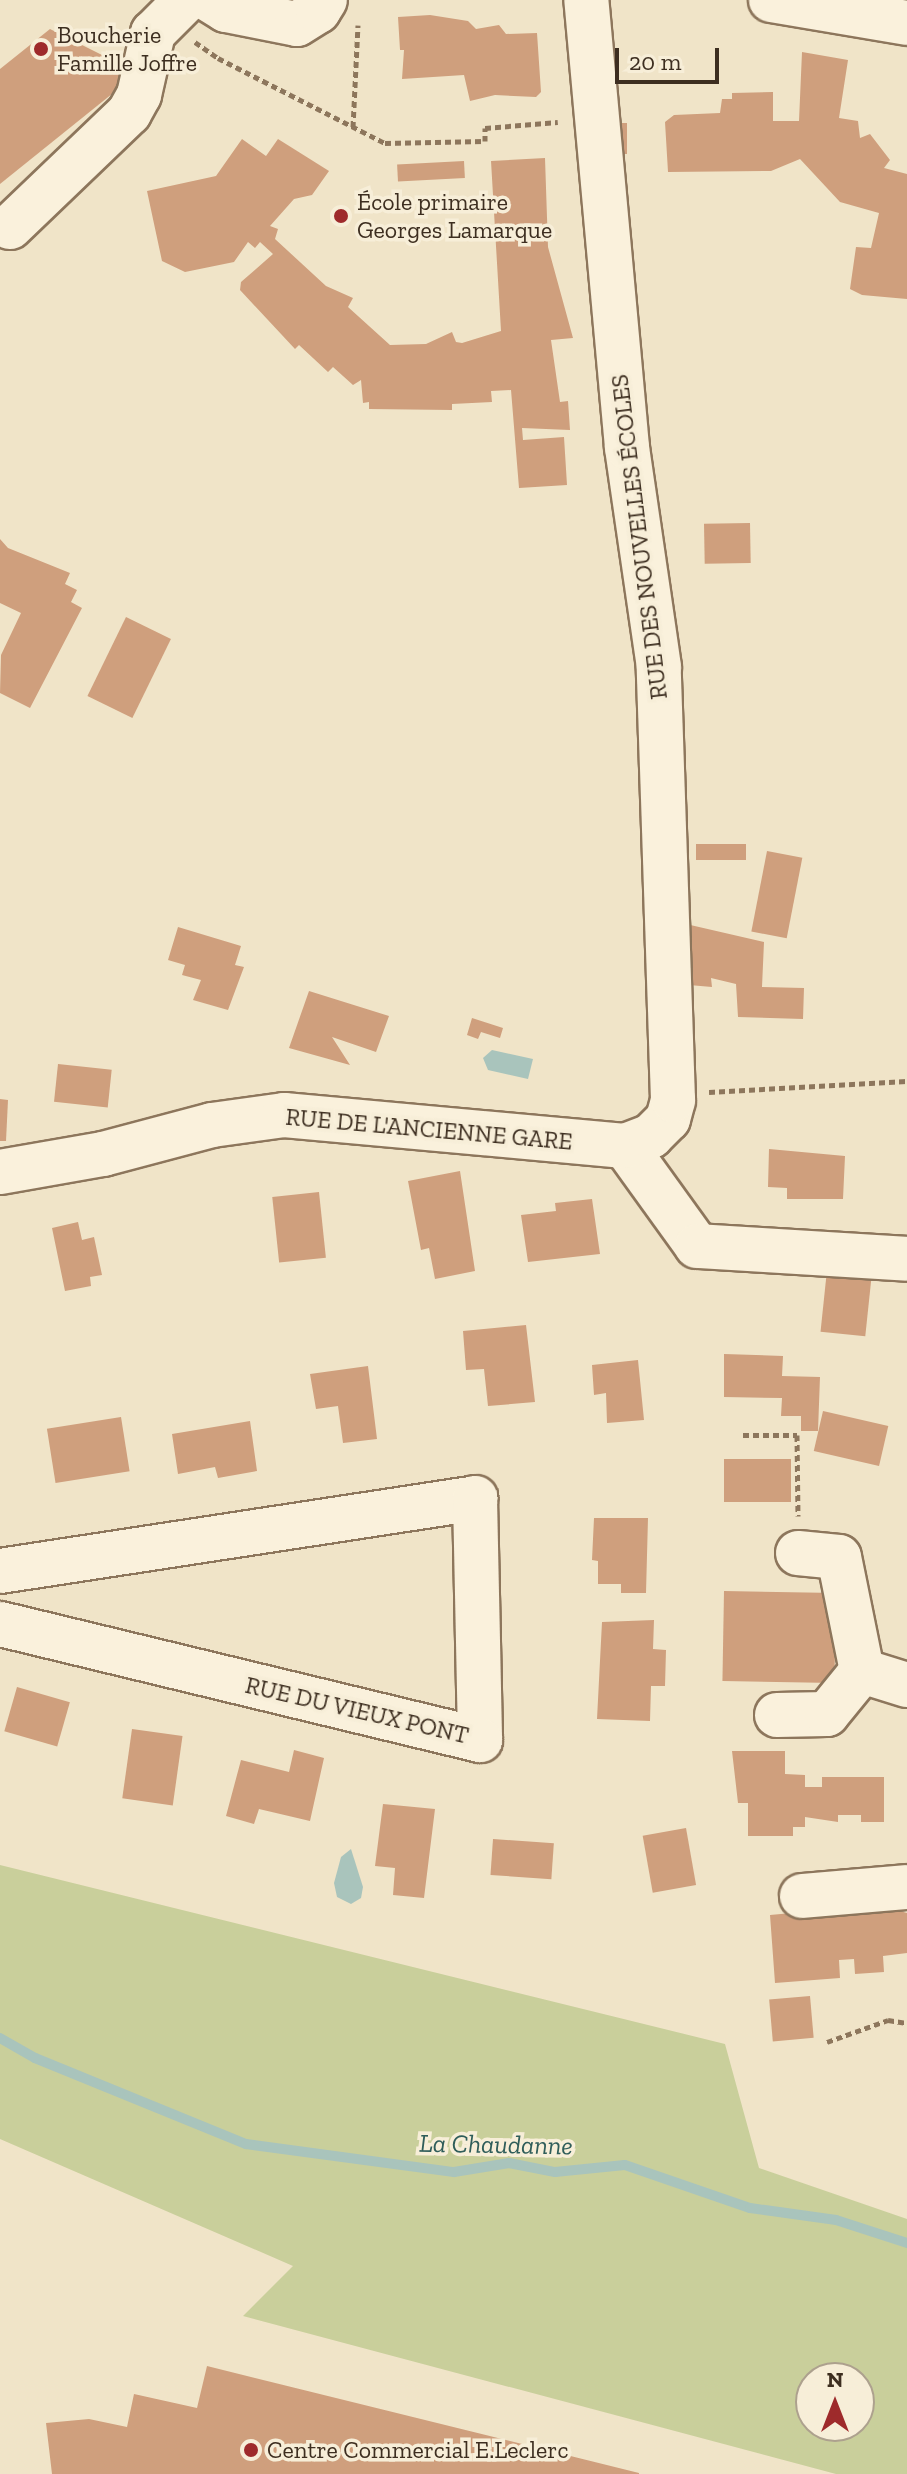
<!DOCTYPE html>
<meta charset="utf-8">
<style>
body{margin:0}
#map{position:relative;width:907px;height:2474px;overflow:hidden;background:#f0e4c8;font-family:"Zilla Slab",serif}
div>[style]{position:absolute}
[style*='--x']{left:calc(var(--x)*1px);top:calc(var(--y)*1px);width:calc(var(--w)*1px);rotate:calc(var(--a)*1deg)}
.green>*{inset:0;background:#c9cf9b}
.water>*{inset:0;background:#a9c4bc}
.stream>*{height:10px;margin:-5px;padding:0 5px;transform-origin:5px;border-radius:5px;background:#a9c4bc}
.building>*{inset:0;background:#cf9f7d;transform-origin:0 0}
.path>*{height:5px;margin-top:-2.5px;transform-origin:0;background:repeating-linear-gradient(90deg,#8d765c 0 6px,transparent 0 10px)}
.roads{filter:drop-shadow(2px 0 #8d765c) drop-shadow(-2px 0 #8d765c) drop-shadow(0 2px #8d765c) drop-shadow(0 -2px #8d765c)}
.minor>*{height:44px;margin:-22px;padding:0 22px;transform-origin:22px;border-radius:22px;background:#faf1dc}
.dots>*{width:22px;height:22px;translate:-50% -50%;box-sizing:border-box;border:4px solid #f7eed8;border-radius:50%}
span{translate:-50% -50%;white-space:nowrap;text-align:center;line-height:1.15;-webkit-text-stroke:7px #f7eed8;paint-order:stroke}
.poi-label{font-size:24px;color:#3d2e20}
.left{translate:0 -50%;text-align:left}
.street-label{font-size:24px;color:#3d2e20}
.water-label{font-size:26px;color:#2f5d5a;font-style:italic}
.north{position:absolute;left:795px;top:2362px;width:80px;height:80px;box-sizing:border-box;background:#f7eed8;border:2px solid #ada18e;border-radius:50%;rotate:0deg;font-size:22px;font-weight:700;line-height:32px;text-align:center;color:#3d2e20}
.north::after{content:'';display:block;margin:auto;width:28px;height:36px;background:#9e2a2b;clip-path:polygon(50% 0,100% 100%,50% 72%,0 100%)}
.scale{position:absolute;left:615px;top:48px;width:104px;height:36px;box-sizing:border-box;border:4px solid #3d2e20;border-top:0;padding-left:10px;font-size:24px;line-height:28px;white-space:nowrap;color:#3d2e20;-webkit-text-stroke:6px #f7eed8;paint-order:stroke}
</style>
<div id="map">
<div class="green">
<div style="clip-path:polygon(evenodd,0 1865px,725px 2044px,759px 2168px,907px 2219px,907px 2474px,836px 2474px,243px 2316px,293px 2266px,0 2139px,0 1865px,859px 2378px,859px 2426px,811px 2426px,811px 2378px,859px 2378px)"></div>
</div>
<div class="water">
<div style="clip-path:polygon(492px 1050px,533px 1059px,528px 1079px,488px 1070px,483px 1058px)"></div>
<div style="clip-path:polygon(351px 1849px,363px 1887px,361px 1898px,351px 1904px,337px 1897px,334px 1883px,341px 1857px)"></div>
</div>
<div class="stream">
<div style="--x:0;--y:2038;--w:40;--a:29.7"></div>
<div style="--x:35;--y:2058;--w:228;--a:22.2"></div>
<div style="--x:246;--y:2144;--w:210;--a:7.7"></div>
<div style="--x:454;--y:2172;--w:56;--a:-9.3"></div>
<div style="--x:509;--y:2163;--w:47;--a:11.1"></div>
<div style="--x:555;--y:2172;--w:70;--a:-5.7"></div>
<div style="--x:625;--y:2165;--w:132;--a:19"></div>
<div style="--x:750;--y:2208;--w:87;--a:7.9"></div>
<div style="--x:836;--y:2220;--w:75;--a:17.9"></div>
</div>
<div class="building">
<div style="clip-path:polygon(430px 15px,468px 21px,476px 29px,499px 25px,506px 34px,537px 33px,541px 92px,536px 97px,495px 95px,470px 101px,464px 75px,402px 79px,404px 50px,400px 50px,398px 17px)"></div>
<div style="clip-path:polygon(50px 29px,138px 73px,0 184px,0 69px)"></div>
<div style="clip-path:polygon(802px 52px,848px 60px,839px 118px,858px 121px,860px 138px,870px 134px,890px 160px,884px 168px,907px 174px,907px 299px,862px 295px,850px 289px,856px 247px,871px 248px,879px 213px,840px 202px,800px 159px,771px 171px,668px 172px,665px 122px,674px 115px,720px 113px,722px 99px,732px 99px,732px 93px,773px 92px,773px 121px,799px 121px)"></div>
<div style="left:614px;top:123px;width:13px;height:31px"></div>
<div style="clip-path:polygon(242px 139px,266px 156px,278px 139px,329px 171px,312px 195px,294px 199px,270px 226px,278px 229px,275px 239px,326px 286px,353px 298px,348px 307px,390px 345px,426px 344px,452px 332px,456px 342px,462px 343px,501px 331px,491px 161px,545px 158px,548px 247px,573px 338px,551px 340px,560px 402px,568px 401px,570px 430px,522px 428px,523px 440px,564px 437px,567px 485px,519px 488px,511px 390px,491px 391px,492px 402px,452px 404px,452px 410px,369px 409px,369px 402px,363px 403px,361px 380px,353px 385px,333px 367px,328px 372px,299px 345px,295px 349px,240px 290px,241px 282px,273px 254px,260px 242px,255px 248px,248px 242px,234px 262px,185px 272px,162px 261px,147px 191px,216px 176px)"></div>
<div style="left:464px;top:161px;width:17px;height:67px;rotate:87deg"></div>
<div style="left:750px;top:523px;width:40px;height:46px;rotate:89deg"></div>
<div style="clip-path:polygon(0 539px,8px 548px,70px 573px,65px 584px,77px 590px,71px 602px,82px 608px,30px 708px,0 693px,1px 655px,21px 613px,0 603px)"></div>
<div style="left:126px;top:617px;width:50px;height:88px;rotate:26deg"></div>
<div style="left:746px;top:844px;width:16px;height:50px;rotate:90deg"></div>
<div style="left:767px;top:851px;width:36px;height:82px;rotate:11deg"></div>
<div style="clip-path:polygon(686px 924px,764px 942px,762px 987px,804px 988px,803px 1019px,738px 1017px,736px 984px,711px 978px,712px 987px,689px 985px)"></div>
<div style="clip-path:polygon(178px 927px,241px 946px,235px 965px,244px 967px,228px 1010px,193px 1000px,201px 980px,182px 975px,185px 965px,168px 960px)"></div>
<div style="clip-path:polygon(309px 991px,389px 1016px,376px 1052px,332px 1037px,350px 1065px,289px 1048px)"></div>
<div style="clip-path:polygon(472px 1018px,503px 1028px,500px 1038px,481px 1032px,478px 1039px,467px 1035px)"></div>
<div style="left:58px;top:1064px;width:54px;height:38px;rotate:6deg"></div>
<div style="clip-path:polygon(0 1099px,8px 1100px,6px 1141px,0 1141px)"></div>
<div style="clip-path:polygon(769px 1149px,845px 1156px,843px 1199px,787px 1199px,787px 1188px,768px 1187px)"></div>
<div style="clip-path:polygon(460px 1171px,475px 1271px,435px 1279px,429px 1248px,421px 1250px,408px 1181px)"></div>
<div style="left:319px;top:1192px;width:66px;height:47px;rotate:84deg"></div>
<div style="clip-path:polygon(592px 1199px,600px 1254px,528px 1262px,521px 1215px,556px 1211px,555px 1203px)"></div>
<div style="clip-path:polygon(78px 1222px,82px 1240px,94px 1237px,102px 1275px,90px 1277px,91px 1286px,65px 1291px,52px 1228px)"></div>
<div style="left:827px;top:1270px;width:45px;height:62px;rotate:6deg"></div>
<div style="clip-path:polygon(526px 1325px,535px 1402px,488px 1406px,484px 1369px,466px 1370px,463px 1331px)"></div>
<div style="clip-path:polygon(724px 1354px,783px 1356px,782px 1376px,820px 1377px,818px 1431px,801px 1431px,801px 1416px,781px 1416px,782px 1398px,724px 1397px)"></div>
<div style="clip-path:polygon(638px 1360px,644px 1420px,607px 1423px,606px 1393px,594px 1395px,592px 1365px)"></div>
<div style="clip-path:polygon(368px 1366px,377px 1439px,343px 1443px,338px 1406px,316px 1409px,310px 1374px)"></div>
<div style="left:823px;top:1411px;width:67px;height:41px;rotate:13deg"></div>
<div style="left:121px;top:1417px;width:55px;height:75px;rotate:81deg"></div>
<div style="clip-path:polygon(250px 1421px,257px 1471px,218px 1478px,215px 1467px,178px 1474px,172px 1434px)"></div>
<div style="left:724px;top:1459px;width:67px;height:43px"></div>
<div style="clip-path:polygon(594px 1518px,648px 1518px,646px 1593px,621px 1593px,621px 1584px,598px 1584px,598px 1561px,592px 1560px)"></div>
<div style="left:724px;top:1591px;width:112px;height:90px;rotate:1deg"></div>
<div style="clip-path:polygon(654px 1620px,653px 1649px,666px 1650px,665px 1686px,651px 1686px,650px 1721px,597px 1719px,602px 1622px)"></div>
<div style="left:17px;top:1687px;width:55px;height:46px;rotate:16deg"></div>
<div style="left:132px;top:1729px;width:51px;height:70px;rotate:8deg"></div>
<div style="clip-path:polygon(294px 1750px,324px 1758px,310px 1821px,259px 1809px,254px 1824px,226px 1816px,241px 1760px,289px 1772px)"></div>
<div style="clip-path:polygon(732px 1751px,785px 1751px,785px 1774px,805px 1775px,805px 1787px,822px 1787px,822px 1777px,884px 1777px,884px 1822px,861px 1822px,861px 1815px,838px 1815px,838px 1822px,805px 1817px,805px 1827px,793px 1827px,793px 1836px,748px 1836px,748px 1803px,738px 1803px)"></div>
<div style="clip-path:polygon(383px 1804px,435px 1809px,424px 1898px,393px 1895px,395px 1868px,375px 1866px)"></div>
<div style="left:686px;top:1828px;width:58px;height:44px;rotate:80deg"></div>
<div style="left:493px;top:1839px;width:61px;height:36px;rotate:4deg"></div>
<div style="clip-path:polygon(879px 1905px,907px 1913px,907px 1953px,883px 1956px,884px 1972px,855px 1974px,854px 1959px,839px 1960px,840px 1978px,775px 1983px,770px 1915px)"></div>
<div style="left:810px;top:1996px;width:42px;height:41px;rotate:85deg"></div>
<div style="clip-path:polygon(207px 2366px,639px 2473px,639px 2474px,52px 2474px,46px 2423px,89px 2419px,127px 2427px,134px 2394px,197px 2408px)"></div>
</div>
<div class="path">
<div style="--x:195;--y:42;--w:28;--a:35"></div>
<div style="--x:218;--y:58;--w:187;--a:27"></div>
<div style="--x:385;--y:143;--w:100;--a:-1.1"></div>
<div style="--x:485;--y:141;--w:13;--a:-90"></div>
<div style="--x:485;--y:128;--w:73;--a:-4.7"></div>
<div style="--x:353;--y:127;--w:102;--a:-87.2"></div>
<div style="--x:709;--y:1092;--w:198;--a:-3.2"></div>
<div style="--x:743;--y:1435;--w:54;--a:0"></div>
<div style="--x:797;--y:1435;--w:81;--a:89.3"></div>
<div style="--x:827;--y:2042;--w:65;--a:-19.8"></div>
<div style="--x:888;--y:2020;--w:19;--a:9"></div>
</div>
<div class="roads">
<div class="minor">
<div style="--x:210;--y:0;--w:19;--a:32"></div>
<div style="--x:226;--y:10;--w:72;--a:11.2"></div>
<div style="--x:297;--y:24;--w:25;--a:-32"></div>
<div style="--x:318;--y:11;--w:13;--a:-58"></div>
<div style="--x:771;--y:0;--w:138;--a:9.6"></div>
<div style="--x:10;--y:227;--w:165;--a:-43.8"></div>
<div style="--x:129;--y:113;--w:21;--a:-61"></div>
<div style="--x:139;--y:95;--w:64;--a:-77.3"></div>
<div style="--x:153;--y:33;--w:47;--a:-45"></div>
<div style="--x:625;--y:1146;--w:123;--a:54.2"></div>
<div style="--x:697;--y:1246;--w:210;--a:3.5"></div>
<div style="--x:0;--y:1172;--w:105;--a:-9.9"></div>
<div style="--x:103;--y:1154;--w:113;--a:-14.9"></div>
<div style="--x:212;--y:1125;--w:73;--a:-7.9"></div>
<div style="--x:284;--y:1115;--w:342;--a:5.2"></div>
<div style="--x:625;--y:1146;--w:28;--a:-21"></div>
<div style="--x:651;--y:1136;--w:24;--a:-45"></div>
<div style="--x:668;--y:1119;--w:20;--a:-75"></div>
<div style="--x:673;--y:1100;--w:433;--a:-91.9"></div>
<div style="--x:659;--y:667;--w:222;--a:-98.3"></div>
<div style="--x:627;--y:447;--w:449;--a:-95.2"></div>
<div style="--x:798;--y:1553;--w:41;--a:5.6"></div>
<div style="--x:839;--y:1557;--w:116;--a:78.6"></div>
<div style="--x:862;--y:1671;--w:47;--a:17.3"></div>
<div style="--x:0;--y:1571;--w:481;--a:-8.7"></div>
<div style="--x:475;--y:1498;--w:242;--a:88.8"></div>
<div style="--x:480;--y:1740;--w:494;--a:-166.4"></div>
<div style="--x:777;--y:1715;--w:50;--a:-1.1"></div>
<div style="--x:827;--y:1714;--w:55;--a:-50.9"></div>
<div style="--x:802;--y:1896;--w:105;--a:-4.9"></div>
</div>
</div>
<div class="dots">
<div style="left:41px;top:49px;background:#9e2a2b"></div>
<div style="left:341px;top:216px;background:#9e2a2b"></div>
<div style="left:251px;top:2450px;background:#9e2a2b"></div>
</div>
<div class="poi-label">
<span class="left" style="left:57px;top:49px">Boucherie<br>Famille Joffre</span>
<span class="left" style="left:357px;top:216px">École primaire<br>Georges Lamarque</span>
<span class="left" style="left:267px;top:2450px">Centre Commercial E.Leclerc</span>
</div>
<div class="street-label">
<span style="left:639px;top:537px;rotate:-97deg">RUE DES NOUVELLES ÉCOLES</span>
<span style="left:429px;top:1129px;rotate:5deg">RUE DE L'ANCIENNE GARE</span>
<span style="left:357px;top:1710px;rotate:13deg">RUE DU VIEUX PONT</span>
</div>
<div class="water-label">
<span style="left:496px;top:2145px;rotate:1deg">La Chaudanne</span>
</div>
<div class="north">N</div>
<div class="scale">20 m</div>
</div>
